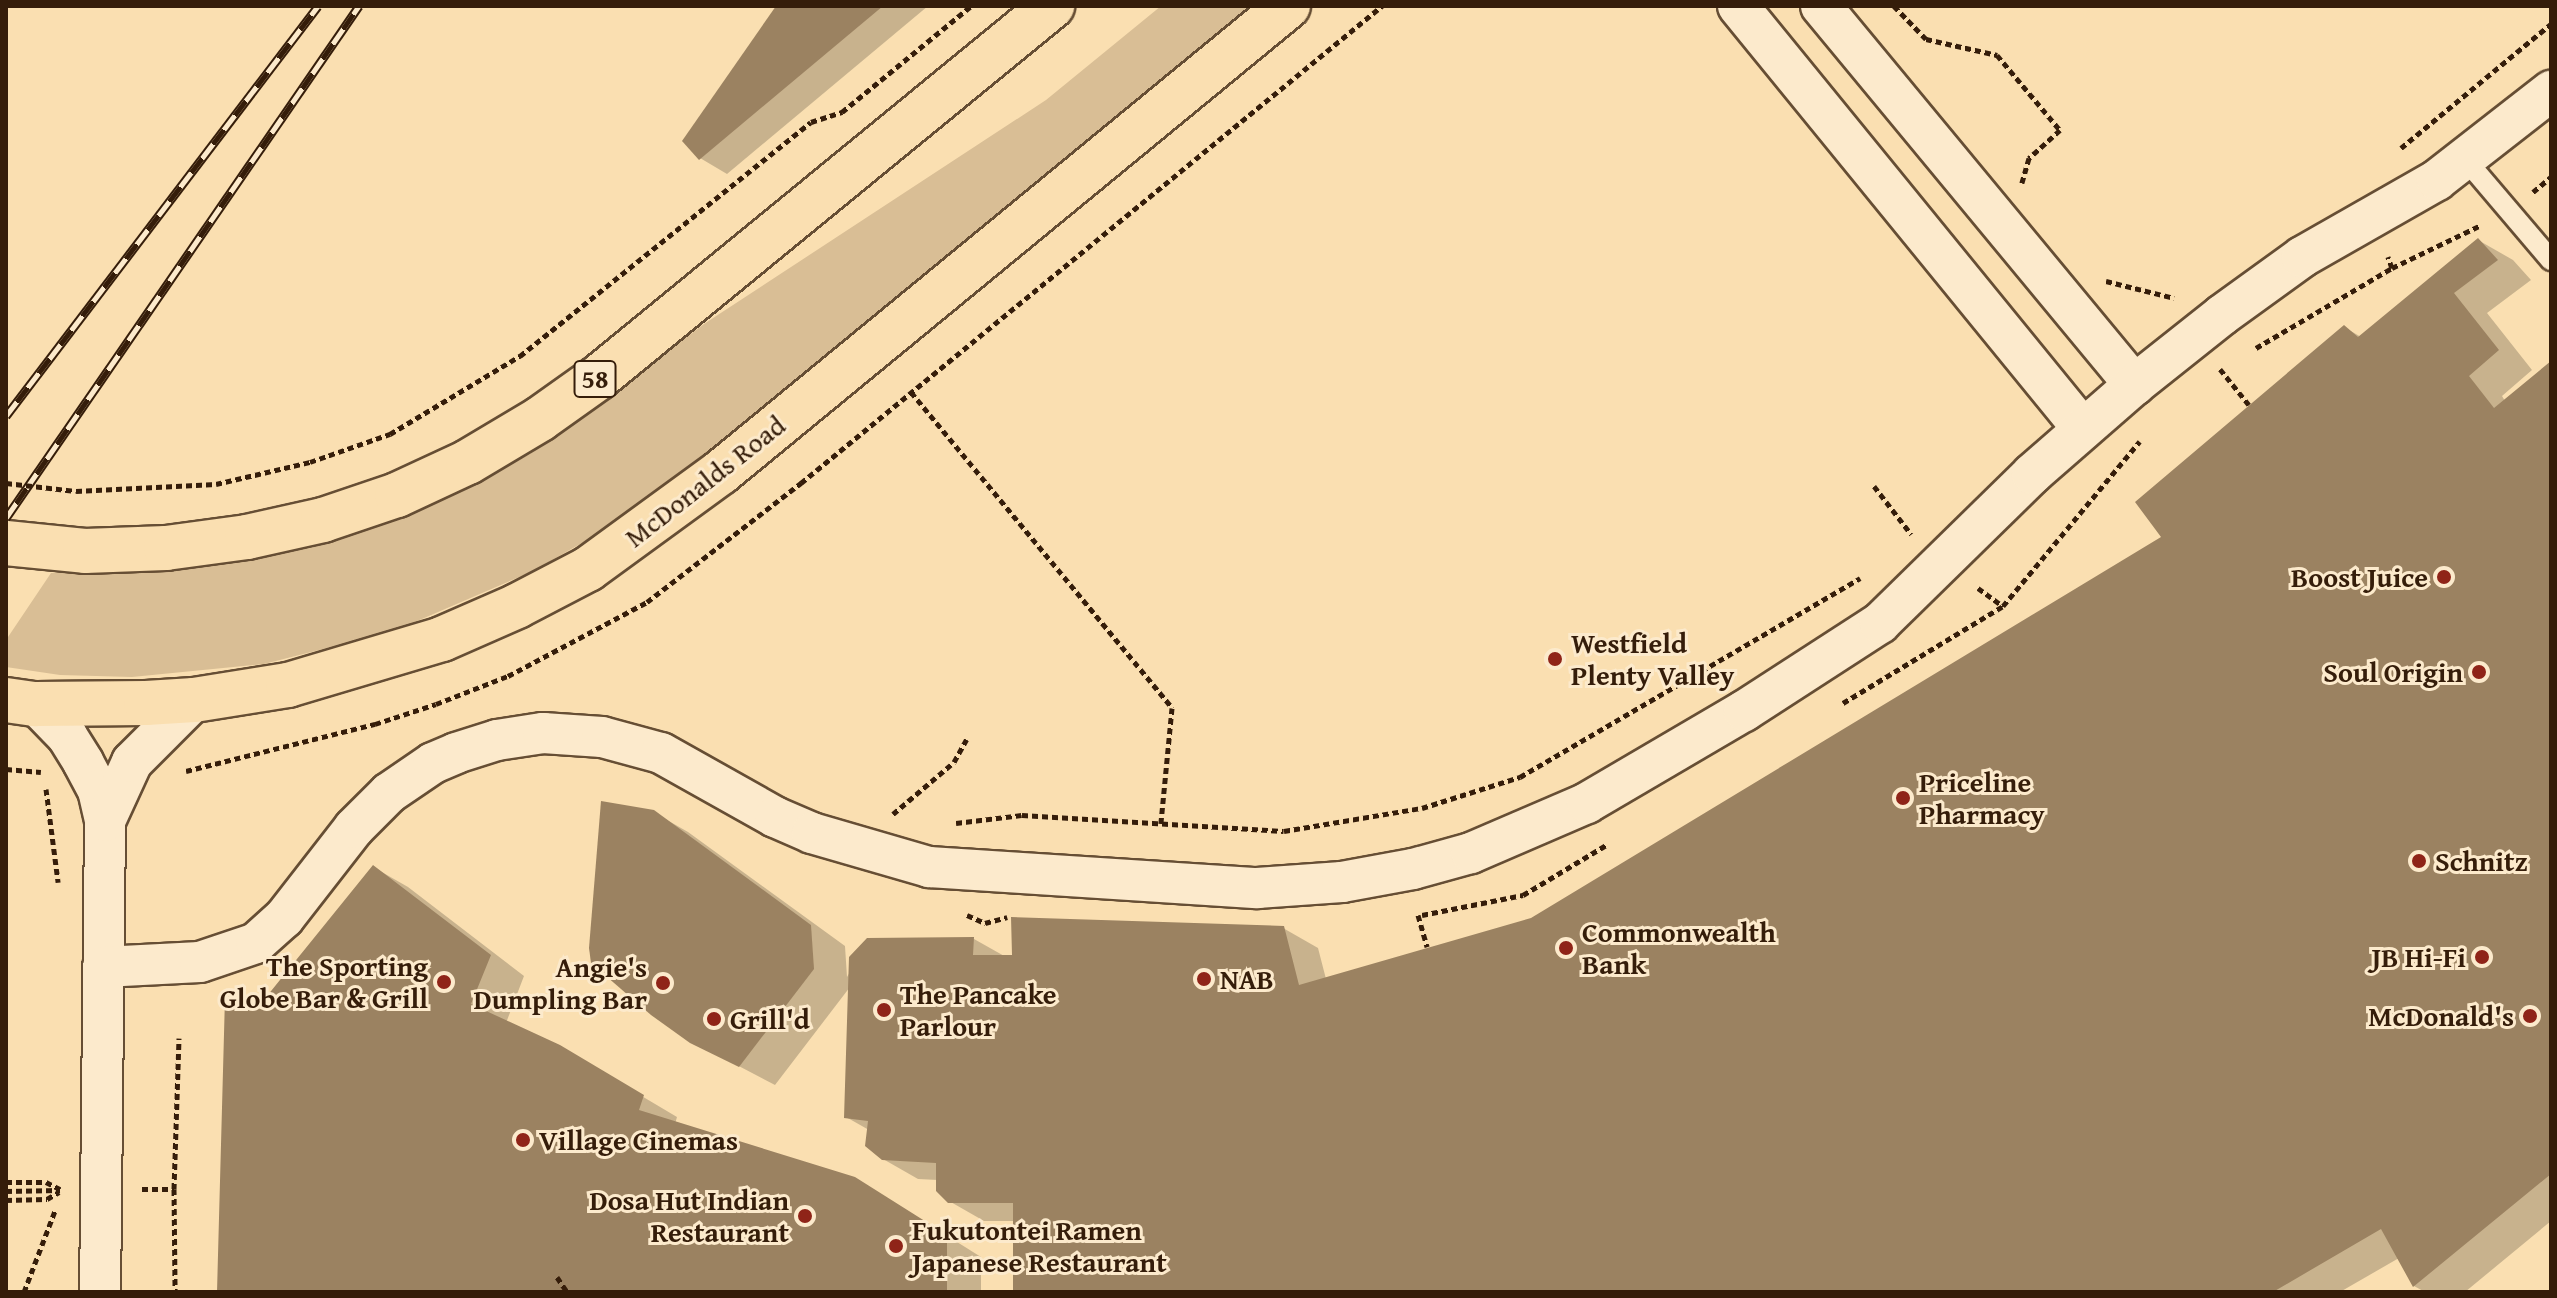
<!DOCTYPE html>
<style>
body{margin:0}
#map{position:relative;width:2557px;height:1298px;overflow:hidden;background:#fadfb1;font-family:"Gentium Book Plus",serif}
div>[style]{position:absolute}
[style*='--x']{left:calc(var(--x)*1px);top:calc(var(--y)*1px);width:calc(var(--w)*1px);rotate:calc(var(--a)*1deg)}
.green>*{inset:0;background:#d9be95}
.shadow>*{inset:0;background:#0003}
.building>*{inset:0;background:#9b8261}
.path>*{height:5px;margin-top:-2.5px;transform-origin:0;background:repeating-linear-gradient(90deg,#351d0a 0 6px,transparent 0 10px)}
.roads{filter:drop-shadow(2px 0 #664e34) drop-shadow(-2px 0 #664e34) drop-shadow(0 2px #664e34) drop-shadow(0 -2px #664e34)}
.service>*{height:20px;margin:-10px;padding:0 10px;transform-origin:10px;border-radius:10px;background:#fceacc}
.minor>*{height:40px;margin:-20px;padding:0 20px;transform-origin:20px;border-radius:20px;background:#fceacc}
.primary>*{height:44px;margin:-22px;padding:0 22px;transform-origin:22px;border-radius:22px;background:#fadfb1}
.rail>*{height:9px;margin-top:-4.5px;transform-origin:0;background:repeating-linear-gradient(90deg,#fceacc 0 18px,#351d0a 0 36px);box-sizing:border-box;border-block:2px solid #351d0a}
.path-bridge>*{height:5px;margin-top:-2.5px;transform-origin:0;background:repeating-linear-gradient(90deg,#351d0a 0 6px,transparent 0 10px)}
.dots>*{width:22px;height:22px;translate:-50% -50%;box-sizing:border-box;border:4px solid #fceacc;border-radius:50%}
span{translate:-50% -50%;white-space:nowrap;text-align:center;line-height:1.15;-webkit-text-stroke:6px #fceacc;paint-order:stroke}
.shield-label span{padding:2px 6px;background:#fceacc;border:2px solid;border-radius:6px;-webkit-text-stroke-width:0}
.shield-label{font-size:26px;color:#351d0a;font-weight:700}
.street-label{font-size:28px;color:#351d0a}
.poi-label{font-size:28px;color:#351d0a;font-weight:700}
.right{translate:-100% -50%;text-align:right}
.left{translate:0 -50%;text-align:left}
.frame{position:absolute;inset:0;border:8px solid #351d0a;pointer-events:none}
</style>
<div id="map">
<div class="green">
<div style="clip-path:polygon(1161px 6px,1251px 6px,673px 480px,601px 532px,533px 571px,394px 631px,264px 664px,132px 677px,60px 675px,6px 667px,6px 640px,51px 573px,166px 572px,311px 548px,406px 516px,530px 454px,704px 324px,1046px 100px)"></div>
</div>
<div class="shadow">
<div style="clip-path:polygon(778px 6px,928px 6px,727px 174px,700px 158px)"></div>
<div style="clip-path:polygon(2478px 240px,2513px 260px,2531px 280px,2487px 313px,2532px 370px,2502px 396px,2505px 401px,2551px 364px,2551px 1221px,2465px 1292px,2425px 1292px,2414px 1286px,2399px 1258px,2340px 1292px,1015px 1292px,1015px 1221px,984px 1221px,949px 1201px,938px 1180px,918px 1179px,883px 1159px,869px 1130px,846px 1117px,850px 987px,775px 1085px,691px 1041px,653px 812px,688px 832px,845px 946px,847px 977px,868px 940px,974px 939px,1006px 957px,1283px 928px,1318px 948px,1326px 979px,1532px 919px,2164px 537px,2344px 327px,2361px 337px)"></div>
<div style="clip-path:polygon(373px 867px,408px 887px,524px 976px,506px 1023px,559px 1047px,677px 1117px,675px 1124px,890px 1200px,981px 1257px,981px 1292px,219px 1292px,268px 998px)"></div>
</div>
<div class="building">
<div style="clip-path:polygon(776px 6px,883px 6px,699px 160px,682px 141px)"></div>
<div style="clip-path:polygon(2478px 238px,2498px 260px,2454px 293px,2499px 350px,2469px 376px,2494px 408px,2551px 361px,2551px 1174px,2413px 1287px,2381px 1229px,2273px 1292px,1013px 1292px,1013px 1203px,948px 1203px,936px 1191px,936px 1163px,882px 1160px,865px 1146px,868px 1121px,844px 1118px,849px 957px,867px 938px,974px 937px,973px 955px,1012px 955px,1011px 917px,1284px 926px,1299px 985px,1531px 918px,2161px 537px,2135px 502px,2344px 325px,2358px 337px)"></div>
<div style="clip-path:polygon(601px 801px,654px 810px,811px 925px,814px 969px,739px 1067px,690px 1043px,651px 1015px,591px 963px,589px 948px)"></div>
<div style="clip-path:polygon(373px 865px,491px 955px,471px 1004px,560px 1045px,644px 1095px,639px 1110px,855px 1177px,947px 1235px,947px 1292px,217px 1292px,225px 997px,267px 996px)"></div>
</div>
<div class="path">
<div style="--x:1894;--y:6;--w:46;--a:45.9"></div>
<div style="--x:1926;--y:39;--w:73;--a:12.7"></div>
<div style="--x:1997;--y:55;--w:98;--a:50"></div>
<div style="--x:2060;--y:130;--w:42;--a:137.9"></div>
<div style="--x:2029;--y:158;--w:26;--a:106"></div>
<div style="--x:2401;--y:148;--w:195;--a:-39.6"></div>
<div style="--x:2533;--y:192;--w:23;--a:-40"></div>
<div style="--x:2392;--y:268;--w:99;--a:-25.8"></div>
<div style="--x:2106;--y:281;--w:70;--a:14"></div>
<div style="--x:2256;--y:348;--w:158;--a:-30.5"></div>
<div style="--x:2392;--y:268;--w:12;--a:-110"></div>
<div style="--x:2220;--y:369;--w:46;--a:51.1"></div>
<div style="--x:911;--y:392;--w:410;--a:50.4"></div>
<div style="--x:1172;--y:708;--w:116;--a:95.5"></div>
<div style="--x:1874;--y:486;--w:61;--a:52.4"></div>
<div style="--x:76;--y:491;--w:140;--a:-2.9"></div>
<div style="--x:216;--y:484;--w:97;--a:-13.2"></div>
<div style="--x:310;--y:462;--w:85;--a:-19.3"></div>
<div style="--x:390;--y:434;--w:152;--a:-31"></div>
<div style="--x:520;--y:356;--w:373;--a:-38.8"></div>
<div style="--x:811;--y:122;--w:33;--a:-18"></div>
<div style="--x:842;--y:112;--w:167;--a:-39.4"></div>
<div style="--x:1978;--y:588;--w:31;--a:36"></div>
<div style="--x:1843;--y:703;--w:187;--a:-31.2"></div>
<div style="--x:2003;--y:606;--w:214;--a:-50.3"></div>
<div style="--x:6;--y:769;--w:35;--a:5"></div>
<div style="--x:186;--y:771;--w:195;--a:-14"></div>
<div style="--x:375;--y:724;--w:64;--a:-18.2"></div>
<div style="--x:436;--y:704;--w:77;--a:-21.3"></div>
<div style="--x:508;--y:676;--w:157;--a:-28"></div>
<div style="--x:647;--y:602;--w:195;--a:-37.7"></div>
<div style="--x:801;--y:483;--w:752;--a:-39.39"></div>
<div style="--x:46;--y:789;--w:94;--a:82.6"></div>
<div style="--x:893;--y:814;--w:80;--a:-40.4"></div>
<div style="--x:954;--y:762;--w:26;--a:-61"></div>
<div style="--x:956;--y:823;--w:66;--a:-6.9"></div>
<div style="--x:1022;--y:815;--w:262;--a:3.5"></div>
<div style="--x:1284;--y:831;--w:140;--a:-9.5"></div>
<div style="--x:1422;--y:808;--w:103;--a:-17.6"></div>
<div style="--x:1520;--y:777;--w:394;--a:-30.3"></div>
<div style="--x:967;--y:915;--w:20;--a:24"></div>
<div style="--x:985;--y:923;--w:23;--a:-15"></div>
<div style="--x:1418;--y:915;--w:33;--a:74"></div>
<div style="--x:1422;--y:915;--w:103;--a:-11.2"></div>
<div style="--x:1523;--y:895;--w:99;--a:-31"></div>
<div style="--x:6;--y:1182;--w:40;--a:0"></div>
<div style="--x:46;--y:1182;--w:16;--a:27"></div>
<div style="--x:142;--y:1189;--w:32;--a:0"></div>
<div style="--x:174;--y:1189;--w:103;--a:89.4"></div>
<div style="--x:174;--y:1189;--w:151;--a:-88.1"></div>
<div style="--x:6;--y:1191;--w:54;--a:-1.1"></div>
<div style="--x:6;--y:1200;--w:41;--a:-1.4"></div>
<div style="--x:47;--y:1199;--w:14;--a:-30"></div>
<div style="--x:557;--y:1277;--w:18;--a:56"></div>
<div style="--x:24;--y:1292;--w:87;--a:-69.1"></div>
</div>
<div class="roads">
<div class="service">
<div style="--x:2465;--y:159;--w:133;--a:49.6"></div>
</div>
<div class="minor">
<div style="--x:1738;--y:6;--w:546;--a:50.8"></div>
<div style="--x:1821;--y:6;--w:492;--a:50.4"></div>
<div style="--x:36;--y:704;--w:45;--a:45.9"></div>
<div style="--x:67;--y:736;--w:31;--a:58"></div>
<div style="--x:83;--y:762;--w:32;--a:62"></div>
<div style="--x:98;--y:790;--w:32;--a:77"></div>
<div style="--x:105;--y:821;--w:471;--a:90.6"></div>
<div style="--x:105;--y:821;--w:65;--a:-65.4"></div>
<div style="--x:132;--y:762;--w:88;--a:-45"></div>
<div style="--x:103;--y:967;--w:97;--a:-3"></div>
<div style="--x:200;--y:962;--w:59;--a:-18.7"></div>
<div style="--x:256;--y:943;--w:38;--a:-42"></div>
<div style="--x:284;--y:918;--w:114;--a:-52.1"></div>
<div style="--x:354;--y:828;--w:49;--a:-45"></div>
<div style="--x:389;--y:793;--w:53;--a:-34.3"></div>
<div style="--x:433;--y:763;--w:25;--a:-23"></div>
<div style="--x:456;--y:753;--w:43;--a:-17.6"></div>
<div style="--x:497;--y:740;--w:47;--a:-8.7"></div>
<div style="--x:543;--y:733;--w:59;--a:3.9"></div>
<div style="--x:602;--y:737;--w:61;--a:15.2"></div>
<div style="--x:661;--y:753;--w:131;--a:29.3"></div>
<div style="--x:775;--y:817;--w:40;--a:23.4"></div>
<div style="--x:812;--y:833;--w:122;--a:16.2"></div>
<div style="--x:929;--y:867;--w:329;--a:3.7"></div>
<div style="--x:1257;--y:888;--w:85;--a:-4"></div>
<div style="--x:1342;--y:882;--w:72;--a:-10.4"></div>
<div style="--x:1413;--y:869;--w:60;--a:-15.4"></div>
<div style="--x:1471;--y:853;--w:126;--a:-23.3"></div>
<div style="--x:1587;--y:803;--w:182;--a:-30.4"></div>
<div style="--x:1744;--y:711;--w:162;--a:-32.9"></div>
<div style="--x:1880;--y:623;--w:213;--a:-44.4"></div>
<div style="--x:2032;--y:474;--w:135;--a:-41.1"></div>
<div style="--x:2134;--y:385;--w:112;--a:-38.5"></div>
<div style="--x:2222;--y:315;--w:99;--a:-35.9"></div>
<div style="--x:2302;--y:257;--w:155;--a:-29.7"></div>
<div style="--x:2437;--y:180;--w:145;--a:-38"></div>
</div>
<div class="primary">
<div style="--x:6;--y:543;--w:79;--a:5.8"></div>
<div style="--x:85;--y:551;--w:81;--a:-2.1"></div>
<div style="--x:166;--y:548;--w:82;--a:-7.7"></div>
<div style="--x:247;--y:537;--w:78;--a:-12.6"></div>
<div style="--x:323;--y:520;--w:78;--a:-18.7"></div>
<div style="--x:397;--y:495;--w:78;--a:-24.9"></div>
<div style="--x:468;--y:462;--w:84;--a:-30.8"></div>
<div style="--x:540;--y:419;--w:72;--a:-35.4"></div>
<div style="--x:599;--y:377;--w:586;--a:-39.32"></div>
<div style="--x:6;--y:700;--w:30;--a:8"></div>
<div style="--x:36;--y:704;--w:110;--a:-0.5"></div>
<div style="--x:146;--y:703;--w:48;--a:-3.6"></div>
<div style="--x:194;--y:700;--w:95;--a:-9.1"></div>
<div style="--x:288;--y:685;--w:161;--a:-16.6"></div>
<div style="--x:442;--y:639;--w:82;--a:-23.7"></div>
<div style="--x:517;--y:606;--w:80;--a:-27.5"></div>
<div style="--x:588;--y:569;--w:165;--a:-36.1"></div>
<div style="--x:721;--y:472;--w:734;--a:-39.42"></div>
</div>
</div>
<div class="rail">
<div style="--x:6;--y:416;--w:515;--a:-52.73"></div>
<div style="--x:6;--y:518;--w:622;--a:-55.42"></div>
</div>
<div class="path-bridge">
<div style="--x:6;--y:483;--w:70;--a:6.5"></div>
</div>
<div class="dots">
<div style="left:2444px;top:577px;background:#8f2418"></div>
<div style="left:1555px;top:659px;background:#8f2418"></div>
<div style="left:2479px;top:672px;background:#8f2418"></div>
<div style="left:1903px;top:798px;background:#8f2418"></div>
<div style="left:2419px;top:861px;background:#8f2418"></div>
<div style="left:1566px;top:948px;background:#8f2418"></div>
<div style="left:2482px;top:957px;background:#8f2418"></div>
<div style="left:1204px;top:979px;background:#8f2418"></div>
<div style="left:444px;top:982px;background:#8f2418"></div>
<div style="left:663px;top:983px;background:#8f2418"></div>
<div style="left:884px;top:1010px;background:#8f2418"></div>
<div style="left:2530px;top:1016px;background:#8f2418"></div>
<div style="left:714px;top:1019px;background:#8f2418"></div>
<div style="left:523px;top:1140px;background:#8f2418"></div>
<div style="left:805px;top:1216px;background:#8f2418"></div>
<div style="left:896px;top:1246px;background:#8f2418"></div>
</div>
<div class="shield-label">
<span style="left:595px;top:379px">58</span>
</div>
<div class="street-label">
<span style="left:705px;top:481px;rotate:-38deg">McDonalds Road</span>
</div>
<div class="poi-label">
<span class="right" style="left:2428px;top:577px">Boost Juice</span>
<span class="left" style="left:1571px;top:659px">Westfield<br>Plenty Valley</span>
<span class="right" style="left:2463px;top:672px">Soul Origin</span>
<span class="left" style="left:1919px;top:798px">Priceline<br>Pharmacy</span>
<span class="left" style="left:2435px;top:861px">Schnitz</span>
<span class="left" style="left:1582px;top:948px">Commonwealth<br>Bank</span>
<span class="right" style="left:2466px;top:957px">JB Hi-Fi</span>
<span class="right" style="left:428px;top:982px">The Sporting<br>Globe Bar &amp; Grill</span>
<span class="right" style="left:647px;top:983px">Angie's<br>Dumpling Bar</span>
<span class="left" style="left:1220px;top:979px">NAB</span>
<span class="left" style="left:900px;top:1010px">The Pancake<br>Parlour</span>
<span class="right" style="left:2514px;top:1016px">McDonald's</span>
<span class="left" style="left:730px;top:1019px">Grill'd</span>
<span class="left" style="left:539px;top:1140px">Village Cinemas</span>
<span class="right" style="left:789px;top:1216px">Dosa Hut Indian<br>Restaurant</span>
<span class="left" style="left:912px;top:1246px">Fukutontei Ramen<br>Japanese Restaurant</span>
</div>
<div class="frame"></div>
</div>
